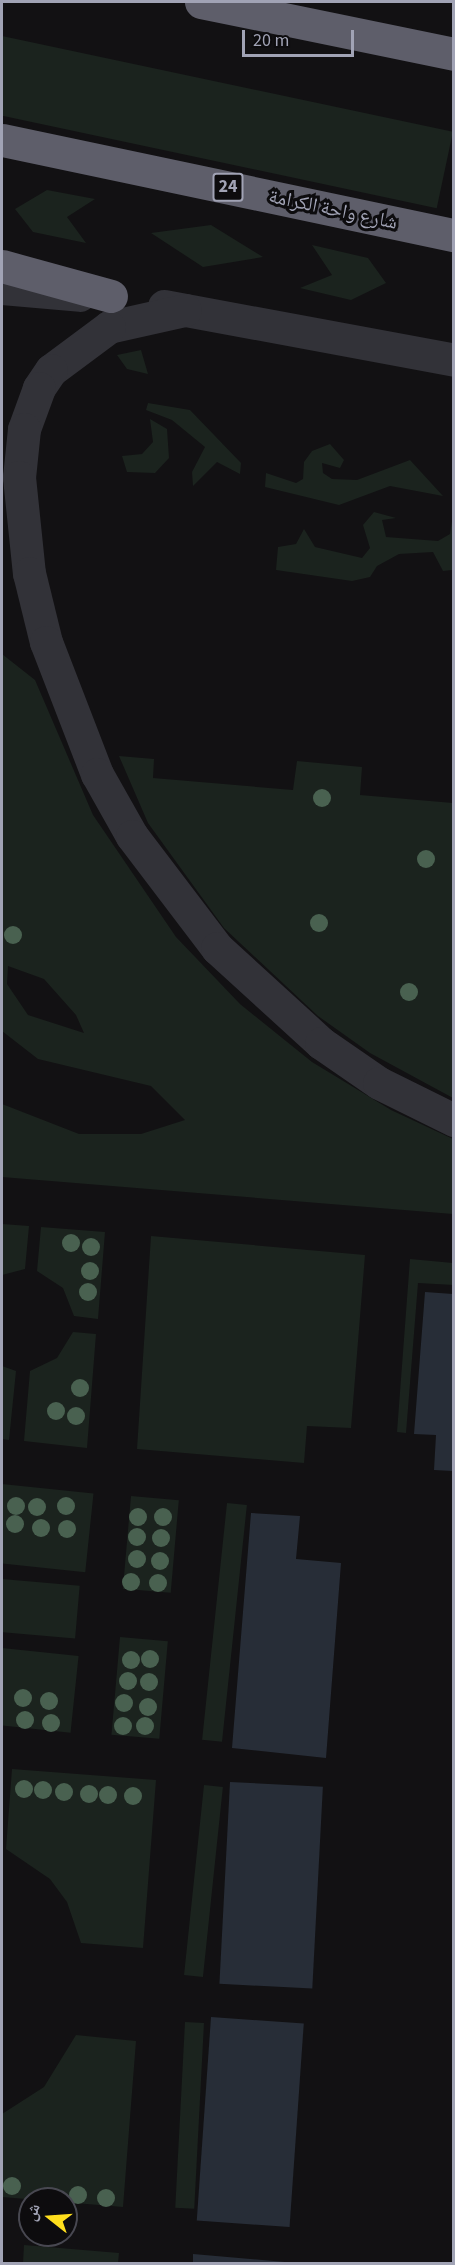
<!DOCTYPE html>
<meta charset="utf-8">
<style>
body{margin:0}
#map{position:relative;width:455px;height:2265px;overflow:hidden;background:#121113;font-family:"Source Sans 3","Noto Naskh Arabic",sans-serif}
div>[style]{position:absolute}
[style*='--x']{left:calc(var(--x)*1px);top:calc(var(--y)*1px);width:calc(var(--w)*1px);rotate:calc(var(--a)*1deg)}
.green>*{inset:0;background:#1b231e;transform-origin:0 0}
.water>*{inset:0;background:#272d37;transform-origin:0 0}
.minor>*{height:33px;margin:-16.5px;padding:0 16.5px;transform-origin:16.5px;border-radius:16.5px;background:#323238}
.highway>*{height:33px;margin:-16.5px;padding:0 16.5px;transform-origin:16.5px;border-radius:16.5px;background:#5e5e6a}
.trees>*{width:18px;height:18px;margin:-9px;border-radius:50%;background:#496150}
span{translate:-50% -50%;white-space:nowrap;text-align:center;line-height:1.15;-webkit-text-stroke:6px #0d0c0e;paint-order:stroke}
.shield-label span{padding:2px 4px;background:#0d0c0e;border:2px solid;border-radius:4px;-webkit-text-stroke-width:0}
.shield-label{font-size:18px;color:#a1a3b5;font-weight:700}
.street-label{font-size:20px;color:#a1a3b5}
.frame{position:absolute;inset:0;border:3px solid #a1a3b5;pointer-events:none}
.north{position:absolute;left:18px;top:2187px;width:60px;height:60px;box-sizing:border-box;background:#0d0c0e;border:2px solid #484851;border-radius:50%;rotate:287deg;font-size:16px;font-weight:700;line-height:24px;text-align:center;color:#a1a3b5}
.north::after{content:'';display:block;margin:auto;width:21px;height:27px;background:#ffdf1d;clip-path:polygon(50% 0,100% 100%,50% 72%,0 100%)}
.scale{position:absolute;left:242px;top:30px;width:112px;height:27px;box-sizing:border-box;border:3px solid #a1a3b5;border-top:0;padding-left:8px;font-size:18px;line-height:21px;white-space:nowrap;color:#a1a3b5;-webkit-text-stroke:4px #0d0c0e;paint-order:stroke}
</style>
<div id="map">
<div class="green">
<div style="left:2px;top:36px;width:461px;height:78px;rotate:12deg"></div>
<div style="clip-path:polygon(47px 190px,95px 199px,67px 217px,86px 243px,33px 232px,15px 209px)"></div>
<div style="clip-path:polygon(211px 225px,263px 257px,203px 267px,151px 233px)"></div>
<div style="clip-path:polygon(312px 245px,368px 258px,386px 283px,351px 300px,300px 288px,332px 275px)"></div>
<div style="clip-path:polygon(141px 350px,148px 374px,127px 369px,117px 355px)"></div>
<div style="clip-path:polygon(148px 403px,190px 410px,241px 463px,240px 474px,217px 462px,193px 486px,192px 472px,205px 447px,172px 420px,146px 410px)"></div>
<div style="clip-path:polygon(150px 419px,167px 429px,169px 458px,155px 473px,127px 472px,122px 456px,142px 454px,153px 442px)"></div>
<div style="clip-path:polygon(330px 444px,344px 460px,340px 468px,322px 463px,323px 473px,332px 479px,357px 480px,410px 460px,443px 496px,390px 486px,339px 505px,265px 487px,266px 473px,296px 483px,303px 479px,304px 462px,312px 451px)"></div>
<div style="clip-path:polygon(454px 508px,452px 570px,443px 571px,433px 552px,399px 554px,377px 566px,370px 577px,352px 581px,276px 570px,278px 547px,296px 544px,304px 529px,315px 547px,362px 558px,370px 548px,363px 525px,374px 512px,396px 518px,382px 520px,386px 537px,438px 541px,450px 534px)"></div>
<div style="clip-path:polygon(evenodd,2px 654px,35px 680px,93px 815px,176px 937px,240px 1004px,312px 1062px,391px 1110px,453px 1139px,453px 1214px,2px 1177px,2px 1104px,79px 1134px,141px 1134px,185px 1120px,151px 1086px,38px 1059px,2px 1031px,2px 654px,8px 966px,44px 979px,76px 1015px,84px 1033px,28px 1015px,7px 984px,8px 966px)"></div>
<div style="clip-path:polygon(119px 756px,154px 759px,153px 778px,293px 790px,297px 761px,362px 767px,360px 795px,453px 803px,453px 1098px,370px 1053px,318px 1016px,224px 928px,148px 823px)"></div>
<div style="clip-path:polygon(2px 1224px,29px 1226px,25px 1269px,2px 1275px)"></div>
<div style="clip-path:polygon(41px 1227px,105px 1232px,98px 1319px,74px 1316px,63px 1288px,37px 1271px)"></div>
<div style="clip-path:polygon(151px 1236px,365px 1255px,351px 1428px,307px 1426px,304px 1463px,137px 1449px)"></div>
<div style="clip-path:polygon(410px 1259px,453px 1263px,454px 1285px,418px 1283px,406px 1433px,397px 1432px)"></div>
<div style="clip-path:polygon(73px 1332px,96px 1334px,87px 1448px,24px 1441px,30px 1371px,57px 1358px)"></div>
<div style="clip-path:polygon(2px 1366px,16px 1371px,9px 1440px,2px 1439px)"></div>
<div style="left:2px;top:1484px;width:92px;height:79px;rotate:6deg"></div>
<div style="left:131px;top:1496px;width:48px;height:93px;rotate:5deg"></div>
<div style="left:227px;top:1503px;width:20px;height:238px;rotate:6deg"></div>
<div style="left:2px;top:1579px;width:78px;height:53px;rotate:5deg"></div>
<div style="left:120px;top:1637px;width:48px;height:98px;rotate:5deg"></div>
<div style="left:2px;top:1648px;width:77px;height:77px;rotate:6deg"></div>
<div style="clip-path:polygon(12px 1769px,156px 1780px,143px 1948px,81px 1943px,67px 1902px,50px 1879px,6px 1849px)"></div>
<div style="left:204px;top:1785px;width:19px;height:191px;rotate:6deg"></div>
<div style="left:185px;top:2022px;width:19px;height:186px;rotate:3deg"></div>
<div style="clip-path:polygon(76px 2035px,136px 2041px,123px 2207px,2px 2197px,2px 2114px,44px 2087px)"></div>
<div style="clip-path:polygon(24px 2245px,119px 2253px,118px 2263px,23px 2263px)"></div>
</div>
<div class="water">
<div style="clip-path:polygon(425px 1292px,453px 1294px,453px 1471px,434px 1470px,436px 1435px,414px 1434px)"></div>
<div style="clip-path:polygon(251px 1513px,300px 1516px,296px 1559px,341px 1563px,326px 1758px,232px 1748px)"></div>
<div style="left:230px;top:1782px;width:93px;height:202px;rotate:3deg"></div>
<div style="left:211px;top:2017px;width:93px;height:204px;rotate:4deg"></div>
<div style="clip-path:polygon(193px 2254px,285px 2262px,285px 2263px,193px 2263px)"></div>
</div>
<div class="minor">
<div style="--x:2;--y:288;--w:78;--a:5.1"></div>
<div style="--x:164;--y:306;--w:295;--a:10.5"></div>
<div style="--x:185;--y:310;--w:78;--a:167.4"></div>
<div style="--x:109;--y:327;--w:72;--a:143.4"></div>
<div style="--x:51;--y:370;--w:22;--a:124"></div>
<div style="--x:39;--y:388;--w:44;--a:110.1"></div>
<div style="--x:24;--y:429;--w:48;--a:95.9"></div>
<div style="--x:19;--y:477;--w:97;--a:84.1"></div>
<div style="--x:29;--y:573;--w:71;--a:76.2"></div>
<div style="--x:46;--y:642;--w:142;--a:68.9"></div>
<div style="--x:97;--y:774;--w:71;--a:60.6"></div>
<div style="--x:132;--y:836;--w:141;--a:52.8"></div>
<div style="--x:217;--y:948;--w:141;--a:42.4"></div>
<div style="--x:321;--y:1043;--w:70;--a:34.6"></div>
<div style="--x:379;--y:1083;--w:84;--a:26.3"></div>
</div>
<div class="highway">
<div style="--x:201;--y:2;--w:258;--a:11.6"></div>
<div style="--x:2;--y:140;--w:462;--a:11.9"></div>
<div style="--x:2;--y:266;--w:113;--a:15.4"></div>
</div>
<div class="trees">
<div style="left:322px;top:798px"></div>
<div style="left:426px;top:859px"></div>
<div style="left:319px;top:923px"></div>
<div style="left:13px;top:935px"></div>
<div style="left:409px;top:992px"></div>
<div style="left:71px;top:1243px"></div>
<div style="left:91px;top:1247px"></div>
<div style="left:90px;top:1271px"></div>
<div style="left:88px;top:1292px"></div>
<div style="left:80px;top:1388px"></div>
<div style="left:56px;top:1411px"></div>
<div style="left:76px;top:1416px"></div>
<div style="left:16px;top:1506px"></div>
<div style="left:66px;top:1506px"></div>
<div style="left:37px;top:1507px"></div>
<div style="left:138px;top:1517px"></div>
<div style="left:163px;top:1517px"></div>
<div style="left:15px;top:1524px"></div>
<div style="left:41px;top:1528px"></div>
<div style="left:67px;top:1529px"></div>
<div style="left:137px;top:1537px"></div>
<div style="left:161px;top:1538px"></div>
<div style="left:137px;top:1559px"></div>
<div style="left:160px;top:1561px"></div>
<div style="left:131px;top:1582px"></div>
<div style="left:158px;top:1583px"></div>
<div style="left:150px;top:1659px"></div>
<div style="left:131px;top:1660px"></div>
<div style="left:128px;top:1681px"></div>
<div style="left:149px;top:1682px"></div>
<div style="left:23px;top:1698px"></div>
<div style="left:49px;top:1701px"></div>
<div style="left:124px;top:1703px"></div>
<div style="left:148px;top:1707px"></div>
<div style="left:25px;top:1720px"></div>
<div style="left:51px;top:1723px"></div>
<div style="left:123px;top:1726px"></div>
<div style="left:145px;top:1726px"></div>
<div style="left:24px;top:1789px"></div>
<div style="left:43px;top:1790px"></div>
<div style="left:64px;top:1792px"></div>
<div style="left:89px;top:1794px"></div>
<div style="left:108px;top:1795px"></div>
<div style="left:133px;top:1796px"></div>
<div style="left:12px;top:2186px"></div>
<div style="left:78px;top:2195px"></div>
<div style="left:106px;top:2198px"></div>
</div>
<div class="shield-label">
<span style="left:228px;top:187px">24</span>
</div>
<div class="street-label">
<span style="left:333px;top:210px;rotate:12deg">شارع واحة الكرامة</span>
</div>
<div class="frame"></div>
<div class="north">ش</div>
<div class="scale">20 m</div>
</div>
